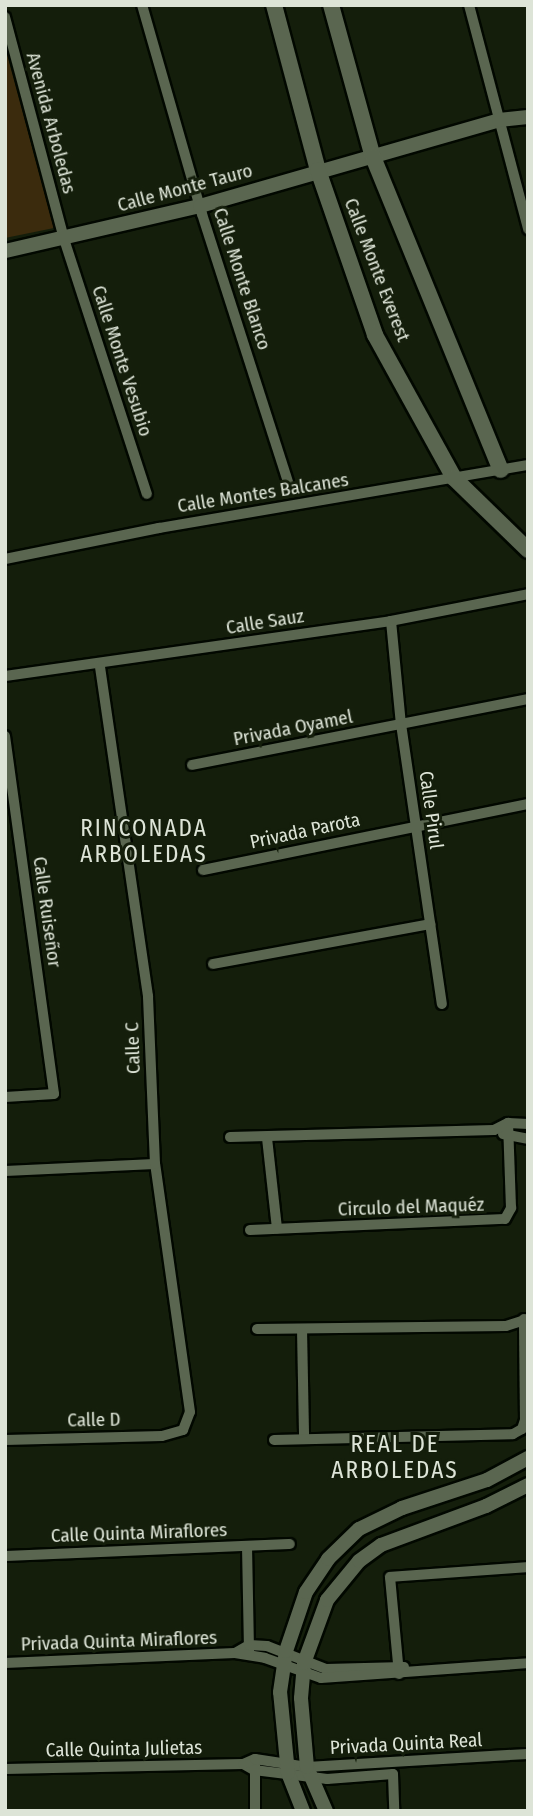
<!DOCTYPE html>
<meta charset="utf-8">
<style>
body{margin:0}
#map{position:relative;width:533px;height:1816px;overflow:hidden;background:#141e0b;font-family:"Fira Sans Condensed",sans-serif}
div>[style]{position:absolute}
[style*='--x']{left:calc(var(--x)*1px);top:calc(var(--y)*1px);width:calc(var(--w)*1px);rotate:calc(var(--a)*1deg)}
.green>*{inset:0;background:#3b2b0d}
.roads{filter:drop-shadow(2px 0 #020800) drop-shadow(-2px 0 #020800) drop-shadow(0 2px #020800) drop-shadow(0 -2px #020800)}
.minor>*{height:10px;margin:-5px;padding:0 5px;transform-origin:5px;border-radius:5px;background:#5a6650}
.tertiary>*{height:14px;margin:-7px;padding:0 7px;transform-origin:7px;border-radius:7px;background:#5a6650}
.secondary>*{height:16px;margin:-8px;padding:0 8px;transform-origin:8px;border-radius:8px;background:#5a6650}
span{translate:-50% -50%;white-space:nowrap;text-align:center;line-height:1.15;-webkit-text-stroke:6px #141e0b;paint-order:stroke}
.street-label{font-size:19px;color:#dde4d7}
.quarter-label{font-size:23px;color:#dde4d7;letter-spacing:2px}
.frame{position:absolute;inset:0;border:7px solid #dde4d7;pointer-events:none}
</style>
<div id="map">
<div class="green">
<div style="clip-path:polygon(5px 47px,54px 228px,5px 238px)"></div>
</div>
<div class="roads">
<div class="minor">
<div style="--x:142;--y:5;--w:217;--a:74"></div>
<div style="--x:202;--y:214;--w:281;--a:72.2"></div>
<div style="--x:469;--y:5;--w:232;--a:75.2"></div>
<div style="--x:5;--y:17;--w:230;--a:75.1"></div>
<div style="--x:64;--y:239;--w:268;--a:72"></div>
<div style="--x:5;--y:559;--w:157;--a:-11.4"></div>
<div style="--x:159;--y:528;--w:374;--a:-9.7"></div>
<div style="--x:391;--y:621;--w:103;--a:84.5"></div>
<div style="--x:401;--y:724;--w:283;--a:81.7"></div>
<div style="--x:5;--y:676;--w:390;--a:-8.1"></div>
<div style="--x:391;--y:621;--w:140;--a:-11.1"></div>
<div style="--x:5;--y:736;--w:361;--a:82.2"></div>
<div style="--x:54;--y:1094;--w:49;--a:176.5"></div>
<div style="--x:192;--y:765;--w:342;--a:-11.1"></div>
<div style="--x:203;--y:870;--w:332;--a:-11.5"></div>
<div style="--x:213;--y:964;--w:221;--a:-10.4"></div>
<div style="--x:503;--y:1134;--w:25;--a:11"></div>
<div style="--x:230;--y:1137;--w:264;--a:-1.5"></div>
<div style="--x:494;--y:1130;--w:16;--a:-27"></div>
<div style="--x:508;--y:1123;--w:20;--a:3"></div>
<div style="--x:267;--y:1138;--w:91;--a:83.7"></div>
<div style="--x:5;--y:1171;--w:150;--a:-2.7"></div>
<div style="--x:250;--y:1230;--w:255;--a:-2.5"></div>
<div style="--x:505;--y:1219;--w:13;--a:-61"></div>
<div style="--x:511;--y:1208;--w:85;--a:-92"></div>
<div style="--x:257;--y:1329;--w:249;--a:-0.7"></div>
<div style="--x:506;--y:1326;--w:23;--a:-18"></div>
<div style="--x:302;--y:1329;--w:109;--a:88.9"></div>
<div style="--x:5;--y:1440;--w:157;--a:-1.5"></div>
<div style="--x:162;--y:1436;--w:22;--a:-16"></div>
<div style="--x:183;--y:1430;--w:19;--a:-69"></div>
<div style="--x:190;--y:1412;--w:250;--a:-98"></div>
<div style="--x:155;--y:1164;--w:168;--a:-92.4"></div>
<div style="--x:148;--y:996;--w:334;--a:-98.3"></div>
<div style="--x:274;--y:1440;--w:239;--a:-1.4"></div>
<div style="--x:513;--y:1434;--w:10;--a:-29"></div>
<div style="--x:522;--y:1429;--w:9;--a:-72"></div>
<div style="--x:525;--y:1420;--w:101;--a:-90.6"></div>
<div style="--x:247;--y:1546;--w:105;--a:88.9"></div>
<div style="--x:5;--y:1556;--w:285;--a:-2.4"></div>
<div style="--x:235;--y:1653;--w:16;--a:-30"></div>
<div style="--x:249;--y:1645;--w:18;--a:3"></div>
<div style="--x:267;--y:1646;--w:63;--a:21.3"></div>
<div style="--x:326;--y:1669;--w:78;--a:-1.5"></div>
<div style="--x:5;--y:1663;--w:230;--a:-2.5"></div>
<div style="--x:235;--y:1653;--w:30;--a:9"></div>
<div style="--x:265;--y:1658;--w:59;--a:19.7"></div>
<div style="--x:321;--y:1678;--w:208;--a:-4.1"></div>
<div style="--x:399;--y:1674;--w:97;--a:-95.3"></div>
<div style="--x:390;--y:1577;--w:138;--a:-4.1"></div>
<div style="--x:243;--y:1764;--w:13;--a:29"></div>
<div style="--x:254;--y:1770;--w:74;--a:7"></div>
<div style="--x:327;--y:1779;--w:66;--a:-4.3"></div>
<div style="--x:393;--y:1774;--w:37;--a:88"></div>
<div style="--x:255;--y:1765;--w:46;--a:90"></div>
<div style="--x:5;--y:1769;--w:238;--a:-1.2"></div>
<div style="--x:243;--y:1764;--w:13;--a:-23"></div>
<div style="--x:255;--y:1759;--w:53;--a:8.7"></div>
<div style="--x:307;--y:1767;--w:221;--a:-3.4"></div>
</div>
<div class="tertiary">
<div style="--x:5;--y:251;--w:200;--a:-13"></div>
<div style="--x:200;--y:206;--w:311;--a:-16"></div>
<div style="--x:499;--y:120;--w:29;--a:-6"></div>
<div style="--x:303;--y:1811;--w:41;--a:-111.5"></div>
<div style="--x:288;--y:1773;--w:81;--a:-95.6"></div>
<div style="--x:280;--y:1692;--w:41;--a:-81.7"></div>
<div style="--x:286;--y:1651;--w:62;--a:-71.3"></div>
<div style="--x:306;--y:1592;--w:40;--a:-56"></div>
<div style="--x:328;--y:1559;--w:43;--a:-44.1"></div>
<div style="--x:359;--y:1529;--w:48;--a:-26"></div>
<div style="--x:402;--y:1508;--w:89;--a:-18.2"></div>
<div style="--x:487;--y:1480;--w:47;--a:-28.2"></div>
<div style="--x:326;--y:1811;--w:48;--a:-113.4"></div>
<div style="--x:307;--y:1767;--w:69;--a:-95"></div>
<div style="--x:301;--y:1698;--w:35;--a:-85"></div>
<div style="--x:304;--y:1663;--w:67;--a:-69.9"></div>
<div style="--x:327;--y:1600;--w:50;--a:-50.6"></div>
<div style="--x:359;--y:1561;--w:27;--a:-36"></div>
<div style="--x:381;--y:1545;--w:112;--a:-20.4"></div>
<div style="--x:486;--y:1506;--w:47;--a:-26.6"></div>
</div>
<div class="secondary">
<div style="--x:274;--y:5;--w:171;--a:75.1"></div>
<div style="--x:318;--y:170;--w:175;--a:70.9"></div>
<div style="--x:375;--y:335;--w:163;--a:61.1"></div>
<div style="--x:454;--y:478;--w:103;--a:44.2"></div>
<div style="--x:331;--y:5;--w:158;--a:74.6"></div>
<div style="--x:373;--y:157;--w:338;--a:67.8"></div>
</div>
</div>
<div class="street-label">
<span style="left:51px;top:123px;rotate:75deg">Avenida Arboledas</span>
<span style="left:185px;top:188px;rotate:-15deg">Calle Monte Tauro</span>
<span style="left:377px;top:270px;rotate:69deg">Calle Monte Everest</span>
<span style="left:242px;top:279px;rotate:72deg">Calle Monte Blanco</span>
<span style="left:122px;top:361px;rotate:72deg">Calle Monte Vesubio</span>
<span style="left:263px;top:493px;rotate:-9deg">Calle Montes Balcanes</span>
<span style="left:265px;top:622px;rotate:-9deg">Calle Sauz</span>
<span style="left:293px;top:728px;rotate:-11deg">Privada Oyamel</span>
<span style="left:431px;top:810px;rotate:82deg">Calle Pirul</span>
<span style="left:305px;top:831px;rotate:-12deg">Privada Parota</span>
<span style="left:47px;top:912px;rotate:82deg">Calle Ruiseñor</span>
<span style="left:133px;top:1048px;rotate:-92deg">Calle C</span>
<span style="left:411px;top:1207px;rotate:-2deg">Circulo del Maquéz</span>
<span style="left:94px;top:1420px;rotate:-1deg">Calle D</span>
<span style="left:139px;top:1533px;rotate:-2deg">Calle Quinta Miraflores</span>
<span style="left:119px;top:1641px;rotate:-2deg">Privada Quinta Miraflores</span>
<span style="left:406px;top:1744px;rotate:-3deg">Privada Quinta Real</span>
<span style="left:124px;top:1749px;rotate:-1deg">Calle Quinta Julietas</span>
</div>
<div class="quarter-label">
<span style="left:144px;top:841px">RINCONADA<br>ARBOLEDAS</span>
<span style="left:395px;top:1457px">REAL DE<br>ARBOLEDAS</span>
</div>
<div class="frame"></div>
</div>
